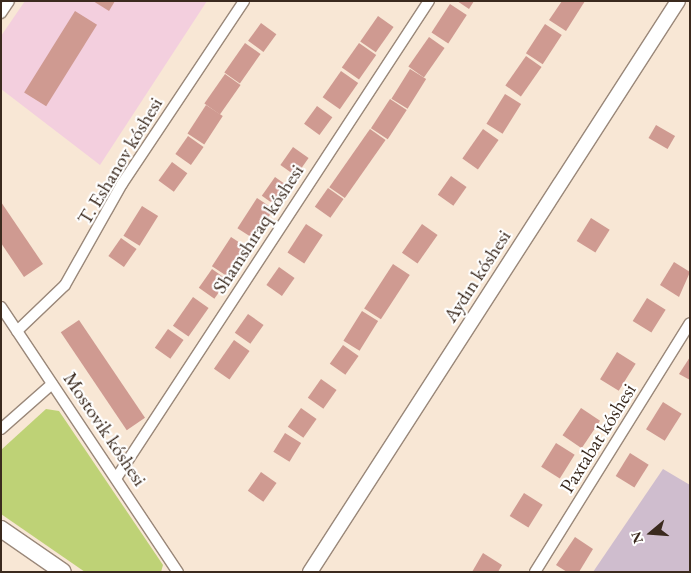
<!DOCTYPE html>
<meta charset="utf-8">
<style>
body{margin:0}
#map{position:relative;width:691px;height:573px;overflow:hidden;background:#f8e7d5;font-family:"EB Garamond",serif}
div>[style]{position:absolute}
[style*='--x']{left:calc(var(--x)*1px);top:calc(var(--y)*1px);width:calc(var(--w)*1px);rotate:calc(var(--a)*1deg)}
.built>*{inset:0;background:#f3cfde}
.industrial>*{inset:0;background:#cfbdce}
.green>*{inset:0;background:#bed276}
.building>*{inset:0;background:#cf9a91;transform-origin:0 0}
.roads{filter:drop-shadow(1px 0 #9a887a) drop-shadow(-1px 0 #9a887a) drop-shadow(0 1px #9a887a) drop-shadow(0 -1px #9a887a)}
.street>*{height:10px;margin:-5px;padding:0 5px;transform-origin:5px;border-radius:5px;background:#fff}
.secondary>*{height:14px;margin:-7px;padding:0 7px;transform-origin:7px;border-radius:7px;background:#fff}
.primary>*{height:16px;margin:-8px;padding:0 8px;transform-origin:8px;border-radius:8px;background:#fff}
span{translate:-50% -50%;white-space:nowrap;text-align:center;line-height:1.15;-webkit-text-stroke:4.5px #fff;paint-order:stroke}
.street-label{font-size:20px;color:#3b2a1e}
.frame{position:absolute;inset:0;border:2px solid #3b2a1e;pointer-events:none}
.north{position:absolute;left:626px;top:508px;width:50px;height:50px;-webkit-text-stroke:4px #fff;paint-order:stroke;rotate:252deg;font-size:14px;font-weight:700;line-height:20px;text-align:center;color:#3b2a1e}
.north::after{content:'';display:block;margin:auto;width:18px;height:22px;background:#3b2a1e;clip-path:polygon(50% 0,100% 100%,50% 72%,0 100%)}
</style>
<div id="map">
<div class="built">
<div style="clip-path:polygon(25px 1px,207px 1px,100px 165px,1px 89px,1px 36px)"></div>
</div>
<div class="industrial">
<div style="clip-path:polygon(663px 469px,690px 485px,690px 572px,593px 572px)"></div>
</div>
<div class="green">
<div style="clip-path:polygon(46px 409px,59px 411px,163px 565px,161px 572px,85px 572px,1px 514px,1px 450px)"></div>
</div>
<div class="building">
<div style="clip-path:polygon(93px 1px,115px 1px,109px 11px)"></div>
<div style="clip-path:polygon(457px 1px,474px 1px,469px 9px)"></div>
<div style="clip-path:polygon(562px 1px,585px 1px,566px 31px,549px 20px)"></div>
<div style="left:450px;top:4px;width:20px;height:34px;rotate:33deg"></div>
<div style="left:75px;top:11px;width:26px;height:96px;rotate:32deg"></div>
<div style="left:378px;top:16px;width:19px;height:31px;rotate:35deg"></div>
<div style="left:261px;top:23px;width:19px;height:22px;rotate:36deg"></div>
<div style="left:545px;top:24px;width:20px;height:35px;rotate:33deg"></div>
<div style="left:429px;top:37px;width:19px;height:36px;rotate:35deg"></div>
<div style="left:245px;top:43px;width:19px;height:36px;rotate:35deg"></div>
<div style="left:359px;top:43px;width:21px;height:30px;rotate:35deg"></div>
<div style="left:526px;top:56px;width:19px;height:36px;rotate:35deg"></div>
<div style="left:410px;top:69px;width:19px;height:35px;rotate:32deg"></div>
<div style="left:341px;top:71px;width:21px;height:32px;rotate:35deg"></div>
<div style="left:225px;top:74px;width:19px;height:36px;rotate:35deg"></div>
<div style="left:505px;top:94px;width:19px;height:35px;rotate:32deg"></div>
<div style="left:390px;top:99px;width:20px;height:35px;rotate:33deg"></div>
<div style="left:206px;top:105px;width:20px;height:34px;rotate:33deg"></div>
<div style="left:317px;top:106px;width:19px;height:22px;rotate:36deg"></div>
<div style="left:656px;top:125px;width:22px;height:15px;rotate:30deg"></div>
<div style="left:370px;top:129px;width:19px;height:71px;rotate:35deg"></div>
<div style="left:483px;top:129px;width:19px;height:36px;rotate:35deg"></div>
<div style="left:188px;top:136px;width:19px;height:22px;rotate:35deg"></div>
<div style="left:293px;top:147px;width:19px;height:22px;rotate:35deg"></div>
<div style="left:172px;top:162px;width:19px;height:23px;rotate:36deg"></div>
<div style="left:451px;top:176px;width:19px;height:23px;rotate:35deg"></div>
<div style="left:275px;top:177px;width:19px;height:23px;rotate:35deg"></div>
<div style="left:328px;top:188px;width:19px;height:23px;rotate:35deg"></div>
<div style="left:257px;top:198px;width:20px;height:36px;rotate:33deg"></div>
<div style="clip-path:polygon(1px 202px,43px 264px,24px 277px,1px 243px)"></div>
<div style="left:142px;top:206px;width:19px;height:35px;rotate:32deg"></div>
<div style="left:591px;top:218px;width:22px;height:27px;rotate:32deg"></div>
<div style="left:306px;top:224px;width:20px;height:34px;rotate:33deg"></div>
<div style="left:422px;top:224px;width:19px;height:35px;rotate:35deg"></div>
<div style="left:231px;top:237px;width:20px;height:35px;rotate:33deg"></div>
<div style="left:121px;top:238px;width:19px;height:22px;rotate:35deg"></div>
<div style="clip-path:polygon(674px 262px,690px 272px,679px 297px,660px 285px)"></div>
<div style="left:393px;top:264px;width:20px;height:53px;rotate:33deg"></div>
<div style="left:279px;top:267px;width:19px;height:22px;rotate:35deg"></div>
<div style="left:212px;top:269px;width:19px;height:23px;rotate:35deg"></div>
<div style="left:193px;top:297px;width:19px;height:35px;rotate:35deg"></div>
<div style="left:647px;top:298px;width:22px;height:27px;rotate:32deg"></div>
<div style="left:362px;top:311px;width:19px;height:35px;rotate:32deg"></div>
<div style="left:248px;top:314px;width:19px;height:23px;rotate:35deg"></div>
<div style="left:79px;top:320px;width:118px;height:22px;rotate:56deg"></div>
<div style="left:168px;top:329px;width:19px;height:23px;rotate:35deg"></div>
<div style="left:234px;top:340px;width:19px;height:35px;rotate:35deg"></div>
<div style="left:343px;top:345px;width:19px;height:23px;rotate:35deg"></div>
<div style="left:617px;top:352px;width:22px;height:32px;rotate:32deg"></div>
<div style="clip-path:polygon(690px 357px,690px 380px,679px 374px)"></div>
<div style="left:321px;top:379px;width:19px;height:23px;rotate:35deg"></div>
<div style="left:663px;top:402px;width:22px;height:32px;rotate:32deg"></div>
<div style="left:301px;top:408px;width:19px;height:23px;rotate:35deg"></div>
<div style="left:581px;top:408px;width:23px;height:33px;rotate:34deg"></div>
<div style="left:285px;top:433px;width:19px;height:22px;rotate:32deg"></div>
<div style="left:556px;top:443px;width:22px;height:28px;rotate:32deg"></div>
<div style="left:630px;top:453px;width:22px;height:27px;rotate:32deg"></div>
<div style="left:261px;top:472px;width:19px;height:23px;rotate:35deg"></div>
<div style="left:524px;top:493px;width:22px;height:27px;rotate:32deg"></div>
<div style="clip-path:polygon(575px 537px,593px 549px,579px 572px,567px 572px,556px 565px)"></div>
<div style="clip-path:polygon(483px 553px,502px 565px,498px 572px,472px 572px)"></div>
</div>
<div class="roads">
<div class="street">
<div style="--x:1;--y:13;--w:14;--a:-56"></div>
<div style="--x:1;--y:307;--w:319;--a:56.3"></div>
<div style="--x:17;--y:331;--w:66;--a:-43.8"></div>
<div style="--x:65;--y:285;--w:116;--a:-60.6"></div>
<div style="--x:122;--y:184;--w:220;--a:-56.3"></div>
<div style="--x:1;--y:429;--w:68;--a:-41.4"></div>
<div style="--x:117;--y:477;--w:569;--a:-56.76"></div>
<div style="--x:535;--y:572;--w:293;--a:-58.1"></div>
</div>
<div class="secondary">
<div style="--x:310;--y:572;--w:679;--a:-57.2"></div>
</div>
<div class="primary">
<div style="--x:1;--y:529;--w:75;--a:34.7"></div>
</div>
</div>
<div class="street-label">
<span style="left:120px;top:161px;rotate:-59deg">T. Eshanov kóshesi</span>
<span style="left:258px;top:229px;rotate:-57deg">Shamshıraq kóshesi</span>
<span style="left:477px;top:276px;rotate:-57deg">Aydın kóshesi</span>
<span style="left:105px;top:429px;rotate:56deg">Mostovik kóshesi</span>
<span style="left:598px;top:438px;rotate:-58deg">Paxtabat kóshesi</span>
</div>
<div class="frame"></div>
<div class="north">N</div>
</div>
